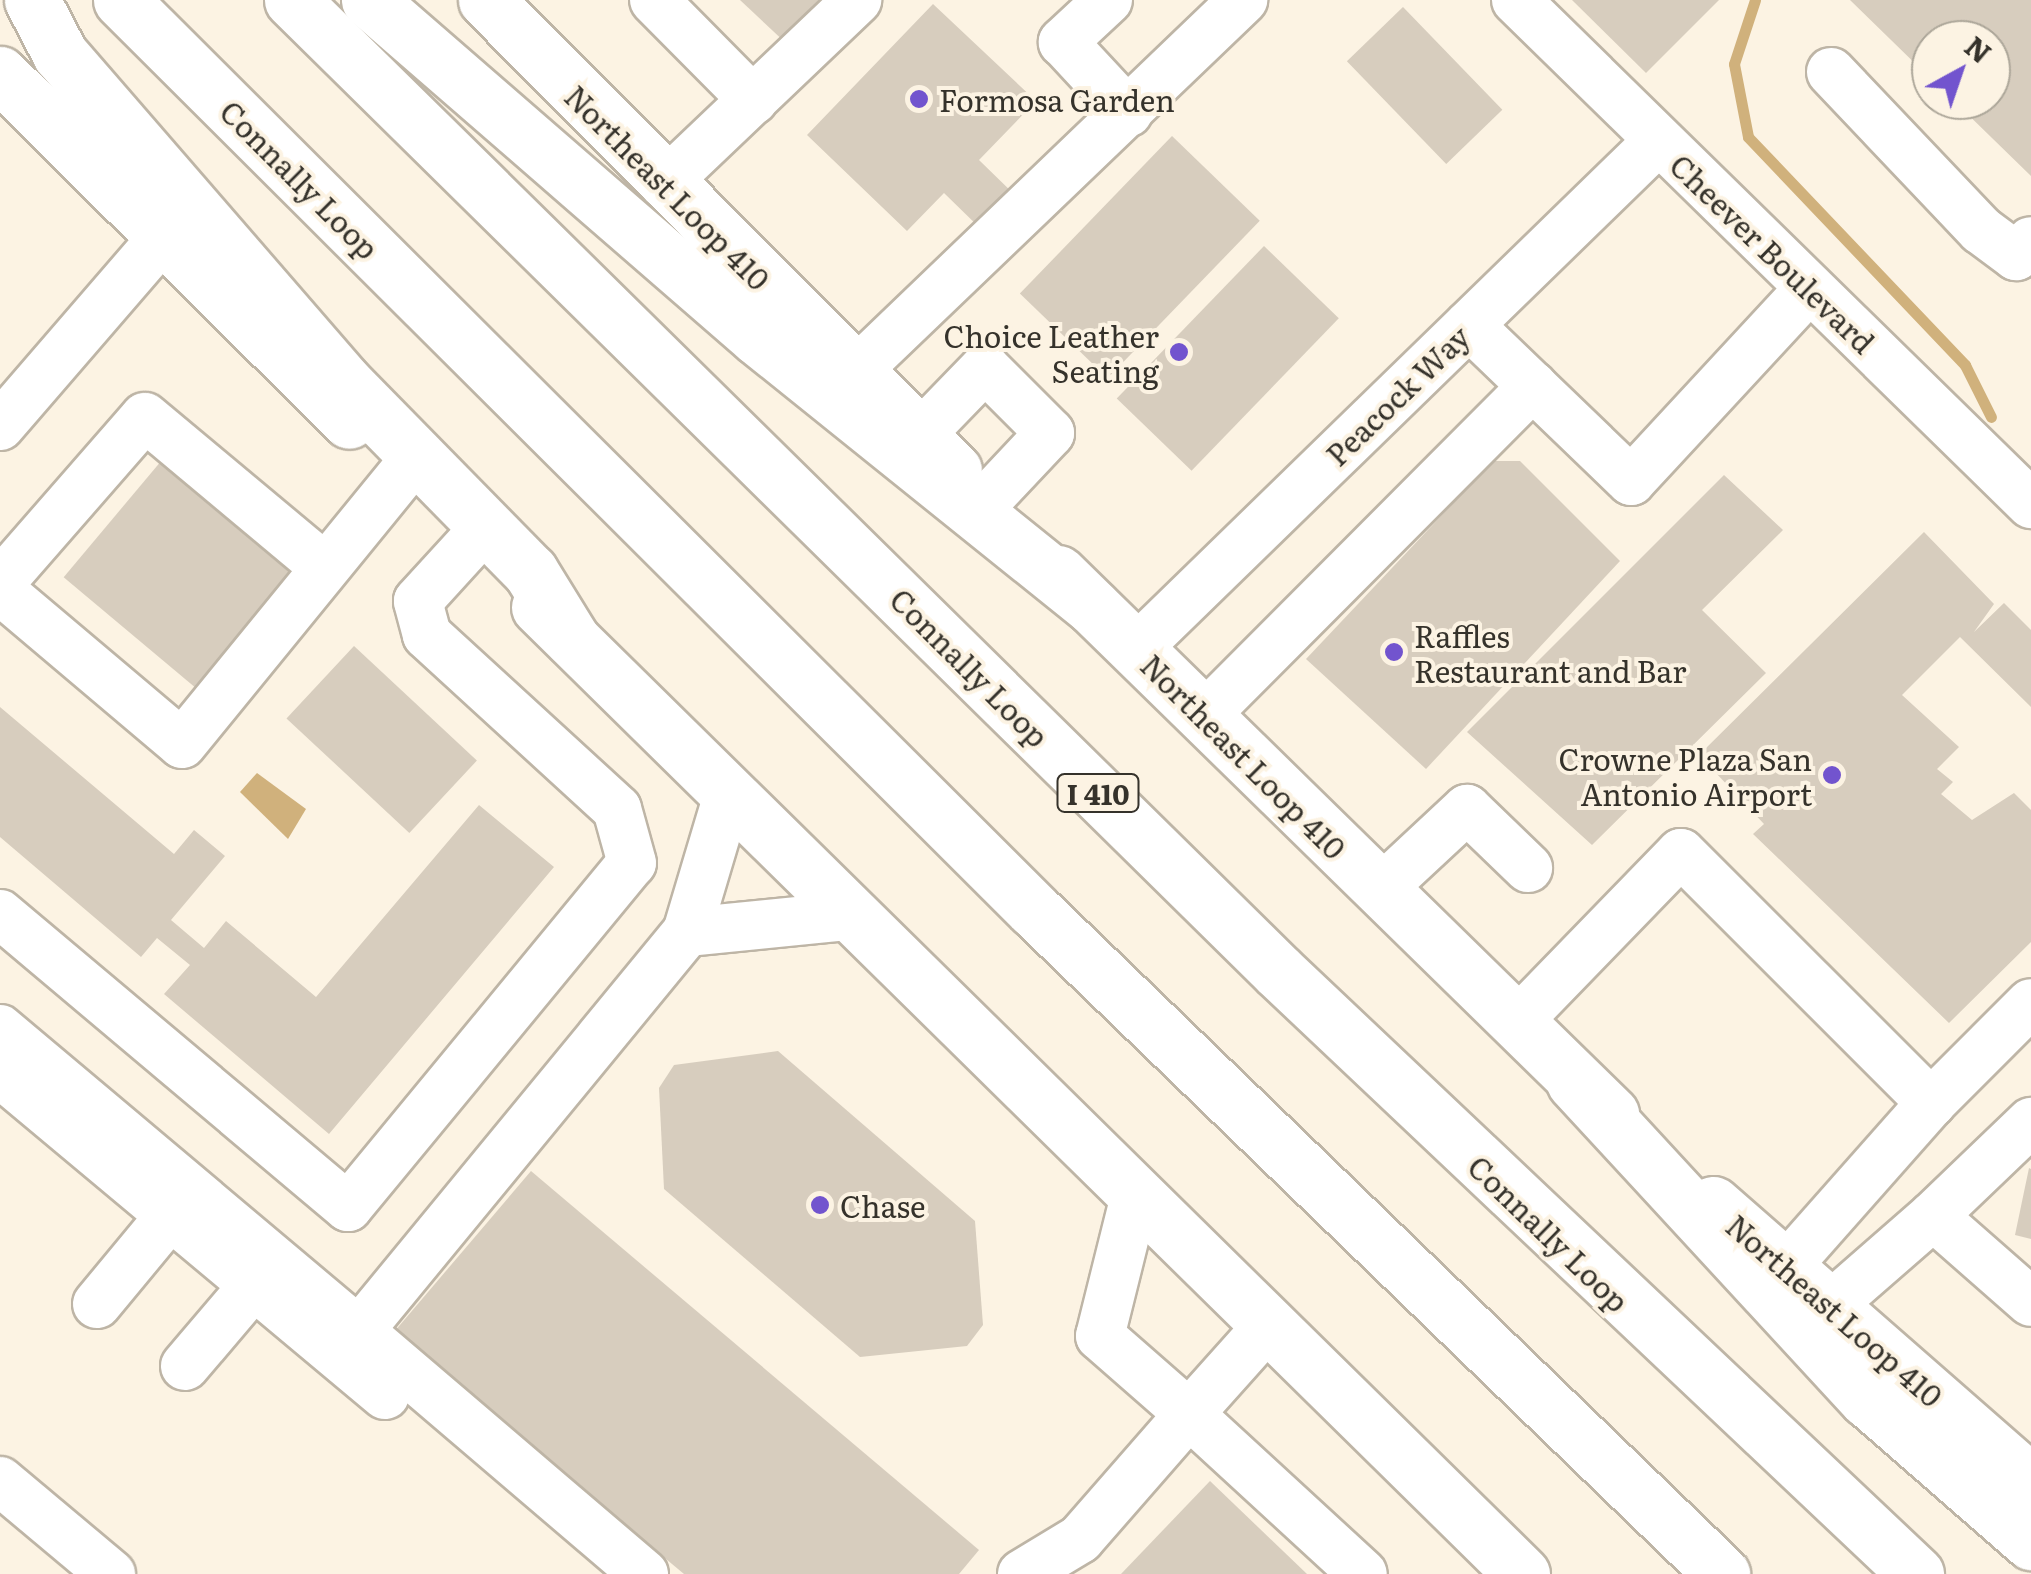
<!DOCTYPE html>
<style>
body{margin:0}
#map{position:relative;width:2031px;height:1574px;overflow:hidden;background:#fcf3e3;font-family:Literata,serif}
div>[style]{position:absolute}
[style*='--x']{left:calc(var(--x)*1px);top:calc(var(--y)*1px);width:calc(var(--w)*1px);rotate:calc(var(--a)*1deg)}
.water>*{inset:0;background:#d0b17c}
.stream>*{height:11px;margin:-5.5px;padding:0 5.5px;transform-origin:5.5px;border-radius:5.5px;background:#d0b17c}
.building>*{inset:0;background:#d7cdbe;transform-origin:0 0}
.roads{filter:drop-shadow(2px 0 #beb5a6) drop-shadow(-2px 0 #beb5a6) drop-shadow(0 2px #beb5a6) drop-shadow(0 -2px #beb5a6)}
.minor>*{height:48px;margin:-24px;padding:0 24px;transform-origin:24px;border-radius:24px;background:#fff}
.major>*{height:55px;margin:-27.5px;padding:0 27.5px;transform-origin:27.5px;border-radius:27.5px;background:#fff}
.highway>*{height:55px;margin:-27.5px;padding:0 27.5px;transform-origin:27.5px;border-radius:27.5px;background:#fff}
.dots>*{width:28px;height:28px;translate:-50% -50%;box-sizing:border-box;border:5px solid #fcf3e3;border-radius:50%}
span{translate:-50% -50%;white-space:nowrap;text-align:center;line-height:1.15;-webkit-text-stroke:8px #fcf3e3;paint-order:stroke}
.shield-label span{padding:2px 8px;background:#fcf3e3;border:2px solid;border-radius:8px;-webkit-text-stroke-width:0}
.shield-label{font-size:28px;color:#35322b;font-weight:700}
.poi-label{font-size:30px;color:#35322b}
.left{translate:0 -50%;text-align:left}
.right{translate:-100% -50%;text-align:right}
.street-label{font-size:30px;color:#35322b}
.north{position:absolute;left:1911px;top:20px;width:100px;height:100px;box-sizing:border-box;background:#fcf3e3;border:2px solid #aca699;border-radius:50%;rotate:40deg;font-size:28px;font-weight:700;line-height:40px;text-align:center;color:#35322b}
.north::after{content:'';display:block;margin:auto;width:35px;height:45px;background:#7254ce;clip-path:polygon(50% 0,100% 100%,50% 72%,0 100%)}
</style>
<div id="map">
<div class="water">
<div style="clip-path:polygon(257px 773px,306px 809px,288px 839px,240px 792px)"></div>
</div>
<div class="stream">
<div style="--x:1755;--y:0;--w:67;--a:108.2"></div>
<div style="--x:1734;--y:64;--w:74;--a:79.1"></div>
<div style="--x:1748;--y:137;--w:315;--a:46.4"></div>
<div style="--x:1965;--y:365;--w:58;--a:63.4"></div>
</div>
<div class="building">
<div style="clip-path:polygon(740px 0,830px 0,788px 45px)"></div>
<div style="clip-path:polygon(1572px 0,1719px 0,1646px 73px)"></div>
<div style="clip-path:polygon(1850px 0,2031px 0,2031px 176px,1953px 100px,1991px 100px,1991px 40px,1931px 40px,1931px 79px)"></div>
<div style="clip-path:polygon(933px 4px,1036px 101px,979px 160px,1018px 198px,985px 233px,944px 193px,907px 231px,807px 135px)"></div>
<div style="left:1403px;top:7px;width:143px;height:78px;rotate:46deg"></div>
<div style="left:1172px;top:136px;width:122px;height:219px;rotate:44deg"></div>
<div style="left:1264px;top:246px;width:104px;height:212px;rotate:44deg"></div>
<div style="left:162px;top:460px;width:171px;height:153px;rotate:40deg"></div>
<div style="clip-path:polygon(1493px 461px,1520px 461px,1620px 561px,1426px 769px,1306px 659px)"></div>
<div style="clip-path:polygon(1724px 475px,1783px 530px,1702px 610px,1766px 673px,1592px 845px,1467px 732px)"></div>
<div style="clip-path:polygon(1924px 532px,1994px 604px,1974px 632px,2004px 603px,2031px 630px,2031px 707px,1960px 637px,1902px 695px,1959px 747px,1937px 769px,1953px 782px,1941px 794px,1972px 820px,2014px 793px,2031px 810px,2031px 942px,1949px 1023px,1753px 834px,1764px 824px,1699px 755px)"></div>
<div style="left:354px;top:646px;width:168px;height:99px;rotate:43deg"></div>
<div style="clip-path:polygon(0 707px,174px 854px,194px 830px,225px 856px,171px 920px,204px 948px,226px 921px,316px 997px,479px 805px,554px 867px,329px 1134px,164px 994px,190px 965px,157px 938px,141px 957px,0 837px)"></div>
<div style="clip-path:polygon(778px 1051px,975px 1221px,983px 1325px,967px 1346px,860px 1357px,664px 1189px,659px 1088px,674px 1065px)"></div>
<div style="clip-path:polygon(2029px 1168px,2031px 1169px,2031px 1239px,2015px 1235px)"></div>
<div style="clip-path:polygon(531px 1171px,979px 1550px,959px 1574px,684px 1574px,394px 1332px)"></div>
<div style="clip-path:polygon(1210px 1481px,1307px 1574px,1121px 1574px)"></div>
</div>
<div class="roads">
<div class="minor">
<div style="--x:654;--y:0;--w:141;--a:45.3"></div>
<div style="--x:1108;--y:0;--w:62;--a:137"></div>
<div style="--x:1063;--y:42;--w:96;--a:47.1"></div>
<div style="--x:1516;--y:0;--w:721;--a:44.38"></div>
<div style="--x:1831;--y:72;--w:218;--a:46.5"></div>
<div style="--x:1981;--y:230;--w:44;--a:36.6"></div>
<div style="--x:2016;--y:256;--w:21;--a:-45"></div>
<div style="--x:664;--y:184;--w:267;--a:-43.6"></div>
<div style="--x:1469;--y:325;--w:225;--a:43.9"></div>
<div style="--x:1631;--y:481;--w:263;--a:-47.2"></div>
<div style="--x:855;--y:372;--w:538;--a:-43.79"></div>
<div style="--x:0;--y:426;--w:248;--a:-49.2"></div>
<div style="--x:919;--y:436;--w:95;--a:-45.9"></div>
<div style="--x:985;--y:368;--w:92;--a:45"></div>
<div style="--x:1050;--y:433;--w:110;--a:133.2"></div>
<div style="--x:0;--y:583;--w:220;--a:-48.9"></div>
<div style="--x:145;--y:417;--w:229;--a:39.9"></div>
<div style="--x:0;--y:590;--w:238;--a:40.2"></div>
<div style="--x:182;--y:744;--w:348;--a:-50.8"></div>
<div style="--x:1136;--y:649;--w:728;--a:-44.22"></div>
<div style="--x:1204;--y:716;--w:466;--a:-45.1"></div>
<div style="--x:727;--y:798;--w:140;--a:106.6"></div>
<div style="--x:687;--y:932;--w:160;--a:-5.7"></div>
<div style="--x:1380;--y:890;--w:119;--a:-43"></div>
<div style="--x:1467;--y:809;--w:85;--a:44"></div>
<div style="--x:0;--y:914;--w:455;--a:40.1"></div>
<div style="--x:348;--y:1207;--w:446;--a:-50.5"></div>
<div style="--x:632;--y:863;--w:56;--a:-105.5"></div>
<div style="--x:617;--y:809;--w:258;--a:-137.5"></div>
<div style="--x:427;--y:635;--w:35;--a:-105"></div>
<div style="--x:418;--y:601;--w:79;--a:-47.6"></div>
<div style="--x:1515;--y:1024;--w:238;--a:-45.9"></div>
<div style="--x:1681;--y:853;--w:354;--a:45"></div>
<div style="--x:1931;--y:1103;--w:219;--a:131.5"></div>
<div style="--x:0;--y:1029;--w:469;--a:40.1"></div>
<div style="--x:0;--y:1073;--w:502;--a:39.91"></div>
<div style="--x:1931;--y:1103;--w:141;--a:-45"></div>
<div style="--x:1134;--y:1200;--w:140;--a:104"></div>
<div style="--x:1100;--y:1336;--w:118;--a:41.2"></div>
<div style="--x:1189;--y:1414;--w:114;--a:-48.2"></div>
<div style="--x:1933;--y:1216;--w:136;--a:-43.8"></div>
<div style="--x:97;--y:1304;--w:113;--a:-50.4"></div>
<div style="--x:1830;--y:1306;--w:137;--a:-41.1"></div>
<div style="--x:1933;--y:1216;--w:130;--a:41.3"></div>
<div style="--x:185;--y:1366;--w:105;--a:-49.6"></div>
<div style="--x:0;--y:1481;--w:145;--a:40"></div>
<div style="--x:644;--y:1574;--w:375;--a:-139.5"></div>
<div style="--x:359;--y:1331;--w:517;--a:-50.58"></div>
<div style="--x:1022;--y:1574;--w:68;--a:-31.1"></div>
<div style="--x:1080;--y:1539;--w:166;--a:-48.9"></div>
<div style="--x:1189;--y:1414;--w:236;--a:42.6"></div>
</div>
<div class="major">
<div style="--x:486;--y:0;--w:663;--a:45.12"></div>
<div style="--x:0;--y:74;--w:492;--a:44.8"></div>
<div style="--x:1058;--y:573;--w:774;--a:44.37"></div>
<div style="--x:539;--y:607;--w:1379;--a:44.53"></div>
<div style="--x:1713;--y:1204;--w:422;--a:41.2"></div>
</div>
<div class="highway">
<div style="--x:32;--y:0;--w:61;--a:62.6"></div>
<div style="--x:60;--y:54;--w:435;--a:49.1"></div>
<div style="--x:345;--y:383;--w:264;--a:45.5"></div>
<div style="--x:530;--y:571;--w:80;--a:58.3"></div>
<div style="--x:121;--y:0;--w:1290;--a:44.91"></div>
<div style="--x:1035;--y:911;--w:955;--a:43.98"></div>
<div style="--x:292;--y:0;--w:1384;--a:44.56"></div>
<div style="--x:1278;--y:971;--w:878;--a:43.38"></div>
<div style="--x:369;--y:0;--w:514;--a:40.98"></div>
<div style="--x:757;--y:337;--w:431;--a:38.8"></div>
<div style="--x:1574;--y:1082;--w:432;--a:47.3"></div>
<div style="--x:1867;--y:1399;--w:218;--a:41.1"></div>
</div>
</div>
<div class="dots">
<div style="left:919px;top:99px;background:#7254ce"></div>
<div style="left:1179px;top:352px;background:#7254ce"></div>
<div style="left:1394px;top:652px;background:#7254ce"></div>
<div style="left:1832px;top:775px;background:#7254ce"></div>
<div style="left:820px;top:1205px;background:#7254ce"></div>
</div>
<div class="shield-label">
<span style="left:1098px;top:793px">I 410</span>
</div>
<div class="poi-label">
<span class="left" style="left:939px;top:99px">Formosa Garden</span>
<span class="right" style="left:1159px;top:352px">Choice Leather<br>Seating</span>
<span class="left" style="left:1414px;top:652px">Raffles<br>Restaurant and Bar</span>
<span class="right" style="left:1812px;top:775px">Crowne Plaza San<br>Antonio Airport</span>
<span class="left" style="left:840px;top:1205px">Chase</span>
</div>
<div class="street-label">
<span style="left:300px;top:179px;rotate:45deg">Connally Loop</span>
<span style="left:668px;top:187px;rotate:45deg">Northeast Loop 410</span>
<span style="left:1773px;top:253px;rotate:44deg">Cheever Boulevard</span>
<span style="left:1397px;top:395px;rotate:-44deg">Peacock Way</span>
<span style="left:970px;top:667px;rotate:45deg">Connally Loop</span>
<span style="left:1244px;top:756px;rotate:45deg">Northeast Loop 410</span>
<span style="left:1549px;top:1233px;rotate:44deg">Connally Loop</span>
<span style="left:1835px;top:1310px;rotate:41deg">Northeast Loop 410</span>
</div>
<div class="north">N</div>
</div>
